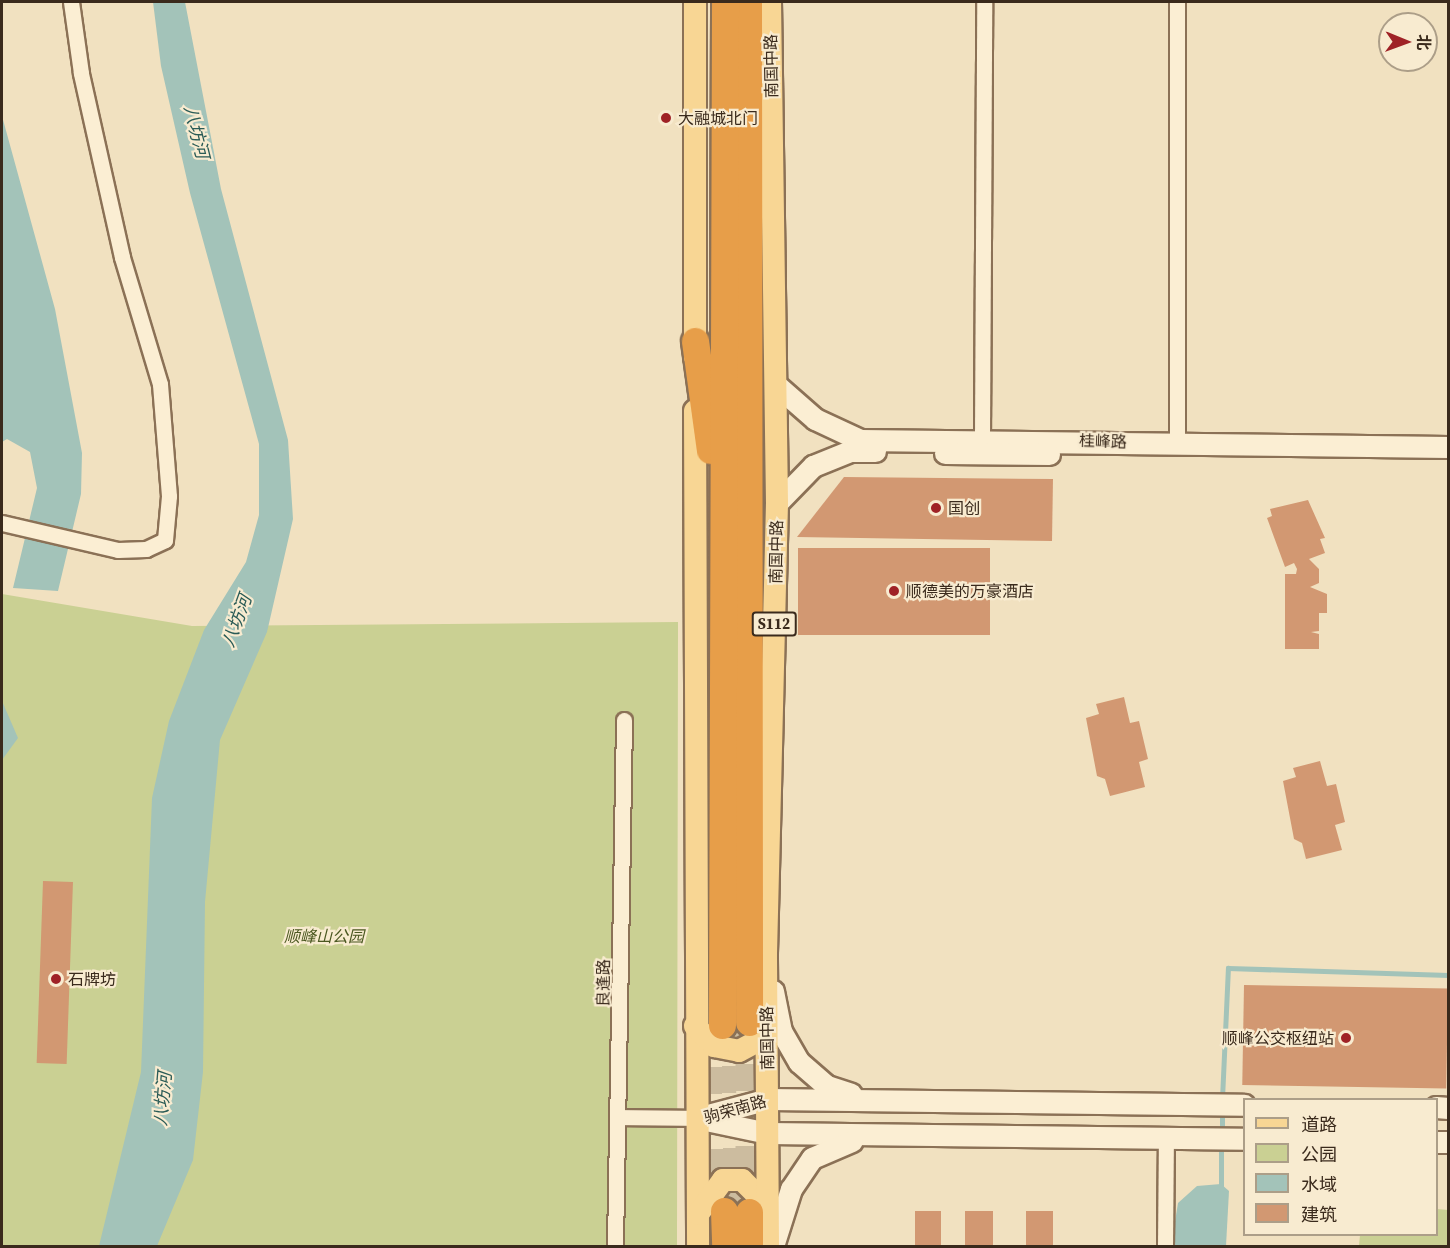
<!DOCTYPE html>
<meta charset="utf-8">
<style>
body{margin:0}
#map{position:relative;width:1450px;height:1248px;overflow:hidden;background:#f1e1c0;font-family:"Source Serif 4","Noto Sans SC",serif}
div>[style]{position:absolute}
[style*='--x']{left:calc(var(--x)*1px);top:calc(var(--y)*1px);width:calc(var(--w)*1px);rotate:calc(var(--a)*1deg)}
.green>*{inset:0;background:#cad093}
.water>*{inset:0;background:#a3c3b9}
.stream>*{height:4.5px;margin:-2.25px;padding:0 2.25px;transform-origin:2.25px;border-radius:2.25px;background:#a3c3b9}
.building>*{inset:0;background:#d29872;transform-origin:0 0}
.highway-tunnel>*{height:27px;margin-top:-13.5px;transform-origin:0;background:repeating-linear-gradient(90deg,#ccbc9f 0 27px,transparent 0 41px)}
.roads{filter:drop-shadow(2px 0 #8b7156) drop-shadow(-2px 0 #8b7156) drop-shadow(0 2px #8b7156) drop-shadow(0 -2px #8b7156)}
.street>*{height:15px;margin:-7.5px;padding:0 7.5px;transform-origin:7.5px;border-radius:7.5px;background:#fbeed3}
.secondary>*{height:21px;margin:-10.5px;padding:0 10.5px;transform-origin:10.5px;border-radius:10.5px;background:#fbeed3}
.primary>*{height:22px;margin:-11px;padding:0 11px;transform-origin:11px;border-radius:11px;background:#f8d694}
.highway>*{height:27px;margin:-13.5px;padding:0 13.5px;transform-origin:13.5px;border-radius:13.5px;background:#e79e49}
.dots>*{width:16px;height:16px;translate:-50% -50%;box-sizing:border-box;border:3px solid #f8ebd0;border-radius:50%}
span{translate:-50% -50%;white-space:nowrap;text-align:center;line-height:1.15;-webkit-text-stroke:4.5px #f8ebd0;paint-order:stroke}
.shield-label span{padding:2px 4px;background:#f8ebd0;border:2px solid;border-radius:4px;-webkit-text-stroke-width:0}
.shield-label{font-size:15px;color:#3a2a1c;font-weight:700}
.street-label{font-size:16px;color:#3a2a1c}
.poi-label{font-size:16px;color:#3a2a1c}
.left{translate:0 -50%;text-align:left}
.right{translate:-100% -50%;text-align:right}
.park-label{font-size:16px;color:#4b5821;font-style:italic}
.water-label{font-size:18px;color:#2a5b56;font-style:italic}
.frame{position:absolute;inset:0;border:3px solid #3a2a1c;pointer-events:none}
.legend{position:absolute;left:1243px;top:1098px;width:195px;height:138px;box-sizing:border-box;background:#f8ebd0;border:2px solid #ac9e88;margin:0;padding:8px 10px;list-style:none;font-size:18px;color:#3a2a1c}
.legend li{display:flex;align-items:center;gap:12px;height:30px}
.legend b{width:30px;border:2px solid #ac9e88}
.north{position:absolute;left:1378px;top:12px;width:60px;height:60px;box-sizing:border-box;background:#f8ebd0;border:2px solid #ac9e88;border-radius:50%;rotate:91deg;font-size:16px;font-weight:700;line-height:24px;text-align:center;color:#3a2a1c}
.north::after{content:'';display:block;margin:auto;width:21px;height:27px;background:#9f2226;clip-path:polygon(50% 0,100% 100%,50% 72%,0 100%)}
</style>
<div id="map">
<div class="green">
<div style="clip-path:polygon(2px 594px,192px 626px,678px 622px,677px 1246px,2px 1246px)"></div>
<div style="clip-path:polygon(1437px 1209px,1448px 1210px,1448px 1246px,1359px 1246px,1360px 1235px,1436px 1234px)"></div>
</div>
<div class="water">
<div style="clip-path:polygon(153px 2px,185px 2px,221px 189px,288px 440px,293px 519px,267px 632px,220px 740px,205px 902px,203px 1072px,193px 1160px,157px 1246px,99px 1246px,141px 1072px,152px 798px,169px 721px,204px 630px,246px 562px,259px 515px,259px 444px,190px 193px,161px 66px)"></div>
<div style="clip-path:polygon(2px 116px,55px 309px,82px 453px,81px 494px,58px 591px,13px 588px,37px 488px,30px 452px,7px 439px,2px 442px)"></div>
<div style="clip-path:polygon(2px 701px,18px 738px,2px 760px)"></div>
<div style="clip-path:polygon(1197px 1186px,1221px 1184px,1229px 1191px,1226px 1246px,1171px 1246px,1178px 1203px)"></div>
</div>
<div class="stream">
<div style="--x:1222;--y:1099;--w:131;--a:-87.4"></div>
<div style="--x:1228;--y:968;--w:220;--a:1.8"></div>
<div style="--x:1222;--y:1132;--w:22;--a:-90"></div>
<div style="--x:1221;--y:1189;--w:46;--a:-90"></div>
</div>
<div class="building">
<div style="clip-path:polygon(844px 477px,1053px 479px,1052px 541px,797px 537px)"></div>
<div style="clip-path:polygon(1308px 500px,1325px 538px,1320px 539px,1325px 553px,1309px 559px,1319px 569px,1319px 583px,1310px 587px,1327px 594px,1327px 613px,1319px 613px,1319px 631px,1311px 632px,1319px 634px,1319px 649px,1285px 649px,1285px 574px,1296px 574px,1297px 569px,1294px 563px,1285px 567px,1267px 518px,1272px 516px,1270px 509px)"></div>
<div style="left:798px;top:548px;width:192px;height:87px"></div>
<div style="clip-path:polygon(1124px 697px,1130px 723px,1139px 721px,1148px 759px,1139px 762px,1145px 787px,1110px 796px,1105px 779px,1097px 776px,1086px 718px,1099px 714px,1096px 704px)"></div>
<div style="clip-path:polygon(1320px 761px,1327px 786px,1336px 784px,1345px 822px,1335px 825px,1342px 850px,1306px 859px,1302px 843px,1294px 839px,1283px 781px,1296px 777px,1293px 768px)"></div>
<div style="left:43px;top:881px;width:30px;height:182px;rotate:2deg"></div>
<div style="left:1244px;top:985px;width:204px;height:100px;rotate:1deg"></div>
<div style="left:915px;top:1211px;width:26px;height:35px"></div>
<div style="left:965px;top:1211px;width:28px;height:35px"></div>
<div style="left:1026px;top:1211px;width:27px;height:35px"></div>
</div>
<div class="highway-tunnel">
<div style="--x:749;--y:1022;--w:186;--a:90"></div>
<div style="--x:722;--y:1025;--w:181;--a:89.4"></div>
</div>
<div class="roads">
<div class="street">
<div style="--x:982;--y:438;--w:436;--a:-89.7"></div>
<div style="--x:1177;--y:443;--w:441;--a:-90"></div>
<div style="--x:2;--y:523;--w:119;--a:13.1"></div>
<div style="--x:118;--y:550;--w:28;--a:-2"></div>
<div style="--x:146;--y:549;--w:21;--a:-25"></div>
<div style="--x:165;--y:540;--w:44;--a:-84.8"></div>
<div style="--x:169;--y:496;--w:112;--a:-94.6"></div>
<div style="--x:160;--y:384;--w:133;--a:-106.7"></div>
<div style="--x:122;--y:257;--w:189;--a:-102.6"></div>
<div style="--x:81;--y:73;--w:72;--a:-98"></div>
<div style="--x:620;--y:1117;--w:77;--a:0.7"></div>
<div style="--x:615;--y:1246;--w:526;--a:-89.02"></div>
<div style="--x:1165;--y:1246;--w:108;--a:-89.5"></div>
</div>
<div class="secondary">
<div style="--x:775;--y:384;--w:53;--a:41.2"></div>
<div style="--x:815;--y:419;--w:50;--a:25"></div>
<div style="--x:860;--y:440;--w:588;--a:0.68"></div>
<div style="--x:945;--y:453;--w:104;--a:0.6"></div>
<div style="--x:777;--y:503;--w:52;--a:-45.8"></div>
<div style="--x:813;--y:466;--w:40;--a:-22"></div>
<div style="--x:850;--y:451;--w:25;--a:0"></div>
<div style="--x:773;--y:991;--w:41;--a:78.7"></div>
<div style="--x:781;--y:1031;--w:36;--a:60"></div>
<div style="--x:799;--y:1062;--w:37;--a:41"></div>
<div style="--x:827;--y:1086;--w:25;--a:18"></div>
<div style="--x:1436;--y:1107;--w:12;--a:5"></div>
<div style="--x:697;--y:1118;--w:73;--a:-15"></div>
<div style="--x:768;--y:1099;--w:476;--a:0.7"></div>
<div style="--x:701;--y:1119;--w:68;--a:11.8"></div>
<div style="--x:768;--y:1133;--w:476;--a:0.7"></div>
<div style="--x:1436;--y:1142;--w:12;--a:0"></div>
<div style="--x:773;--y:1246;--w:60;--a:-72.5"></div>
<div style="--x:791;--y:1189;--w:37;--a:-56"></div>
<div style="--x:812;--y:1158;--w:43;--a:-23"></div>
</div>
<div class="primary">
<div style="--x:695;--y:2;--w:355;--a:90"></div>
<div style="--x:695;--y:411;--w:835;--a:89.79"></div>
<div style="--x:695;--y:1026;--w:28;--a:46"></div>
<div style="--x:714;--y:1046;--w:25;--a:11"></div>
<div style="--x:739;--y:1051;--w:19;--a:-28"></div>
<div style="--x:756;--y:1042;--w:25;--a:-76"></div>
<div style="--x:698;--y:1214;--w:42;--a:-53.7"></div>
<div style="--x:723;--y:1180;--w:19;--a:0"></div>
<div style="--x:742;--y:1180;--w:27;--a:45"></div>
<div style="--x:761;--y:1199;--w:16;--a:76"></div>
<div style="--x:768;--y:1246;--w:293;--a:-90.4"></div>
<div style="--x:766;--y:953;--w:450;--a:-88.6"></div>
<div style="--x:777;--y:503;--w:501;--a:-90.8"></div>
</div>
<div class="highway">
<div style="--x:748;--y:2;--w:1020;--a:89.94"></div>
<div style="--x:695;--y:341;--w:110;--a:82.2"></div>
<div style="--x:722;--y:1025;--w:1023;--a:-89.83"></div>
<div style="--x:724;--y:1211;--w:35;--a:88"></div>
<div style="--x:749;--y:1212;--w:34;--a:90"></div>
</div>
</div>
<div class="dots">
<div style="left:666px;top:118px;background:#9f2226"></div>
<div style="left:936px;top:508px;background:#9f2226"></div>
<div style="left:894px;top:591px;background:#9f2226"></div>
<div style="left:56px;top:979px;background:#9f2226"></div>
<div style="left:1346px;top:1038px;background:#9f2226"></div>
</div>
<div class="shield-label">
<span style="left:774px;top:624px">S112</span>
</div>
<div class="street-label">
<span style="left:771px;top:66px;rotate:-91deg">南国中路</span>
<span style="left:1103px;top:441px;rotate:2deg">桂峰路</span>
<span style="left:776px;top:552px;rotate:-89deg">南国中路</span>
<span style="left:603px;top:983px;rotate:-89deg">良逢路</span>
<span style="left:767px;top:1038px;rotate:-91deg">南国中路</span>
<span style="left:735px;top:1109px;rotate:-16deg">驹荣南路</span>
</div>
<div class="poi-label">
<span class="left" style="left:678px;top:118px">大融城北门</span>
<span class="left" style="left:948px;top:508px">国创</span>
<span class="left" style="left:906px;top:591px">顺德美的万豪酒店</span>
<span class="left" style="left:68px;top:979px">石牌坊</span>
<span class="right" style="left:1334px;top:1038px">顺峰公交枢纽站</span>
</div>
<div class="park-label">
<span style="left:324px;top:936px">顺峰山公园</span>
</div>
<div class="water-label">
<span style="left:196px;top:132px;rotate:76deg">八坊河</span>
<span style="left:237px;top:621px;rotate:-70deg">八坊河</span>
<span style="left:163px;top:1099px;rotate:-85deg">八坊河</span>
</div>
<div class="frame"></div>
<ul class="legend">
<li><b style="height:8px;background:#f8d694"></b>道路</li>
<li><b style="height:16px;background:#cad093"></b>公园</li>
<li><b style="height:16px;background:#a3c3b9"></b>水域</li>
<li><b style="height:16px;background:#d29872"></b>建筑</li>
</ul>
<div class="north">北</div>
</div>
